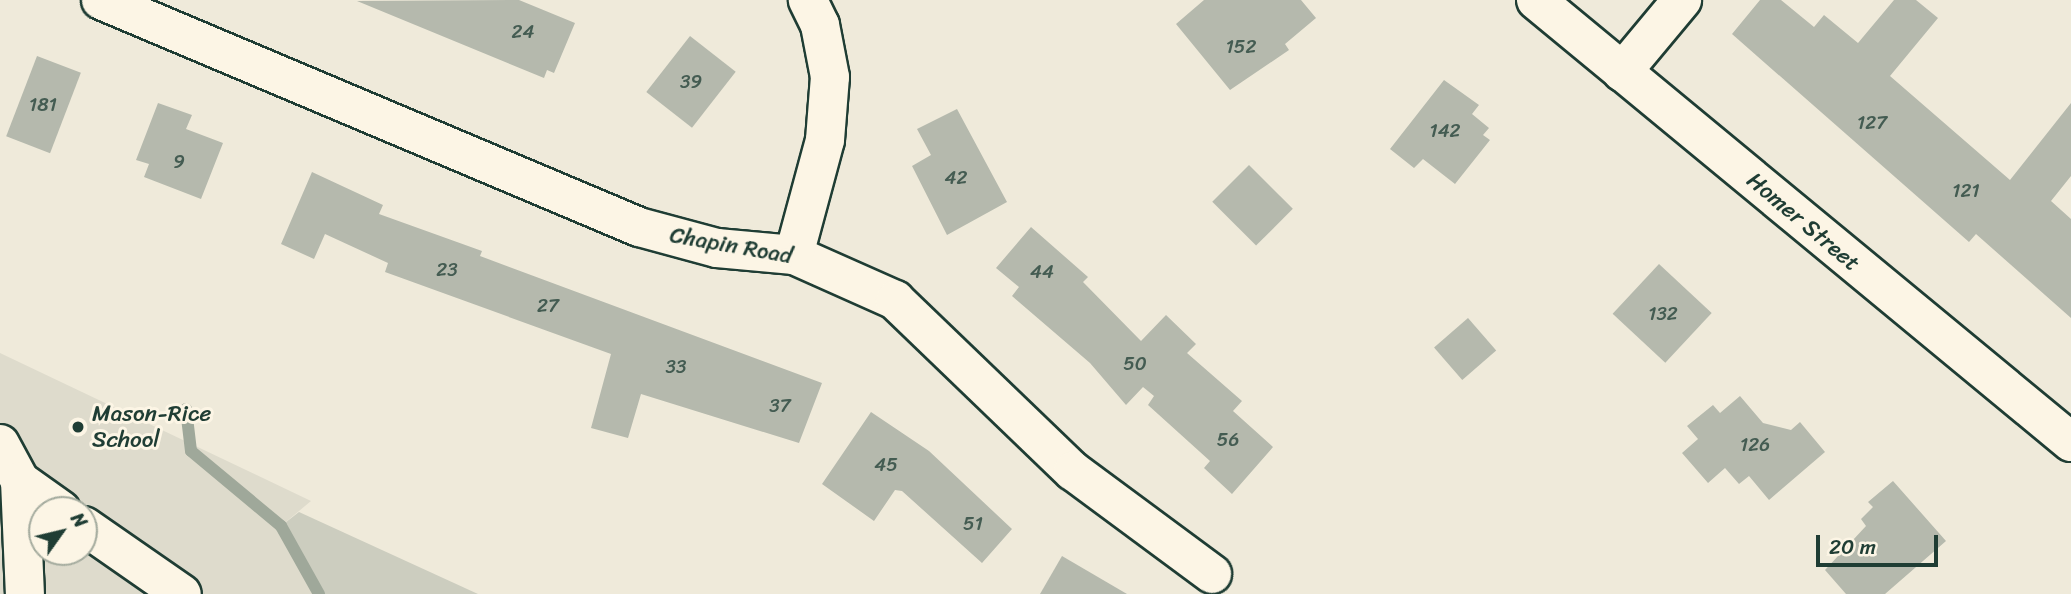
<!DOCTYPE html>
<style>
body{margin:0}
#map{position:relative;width:2071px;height:594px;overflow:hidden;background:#efeada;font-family:Sriracha,sans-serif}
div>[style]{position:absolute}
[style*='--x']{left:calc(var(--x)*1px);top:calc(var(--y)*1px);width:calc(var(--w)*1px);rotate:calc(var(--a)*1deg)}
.built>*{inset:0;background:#dedbcc}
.green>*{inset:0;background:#cccdbf}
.stream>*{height:12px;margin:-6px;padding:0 6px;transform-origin:6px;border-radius:6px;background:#9fa89a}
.building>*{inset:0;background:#b5b9ad;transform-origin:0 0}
.roads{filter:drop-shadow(2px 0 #1f3d34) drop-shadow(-2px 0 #1f3d34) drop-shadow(0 2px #1f3d34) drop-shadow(0 -2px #1f3d34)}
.minor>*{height:38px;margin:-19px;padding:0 19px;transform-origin:19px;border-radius:19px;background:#fcf5e5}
.dots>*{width:19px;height:19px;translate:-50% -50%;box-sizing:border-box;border:4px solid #fcf5e5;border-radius:50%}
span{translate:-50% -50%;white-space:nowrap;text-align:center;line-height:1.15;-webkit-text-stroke:6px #fcf5e5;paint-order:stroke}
.number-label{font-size:19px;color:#445c52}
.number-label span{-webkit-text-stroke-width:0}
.street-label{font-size:23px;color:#1f3d34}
.poi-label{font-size:23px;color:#1f3d34}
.left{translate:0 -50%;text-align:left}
.north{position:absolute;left:28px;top:496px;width:70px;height:70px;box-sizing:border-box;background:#fcf5e5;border:2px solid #a4ab9e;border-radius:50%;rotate:56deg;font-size:19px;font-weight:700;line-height:28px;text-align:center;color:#1f3d34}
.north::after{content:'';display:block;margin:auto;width:24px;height:32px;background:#1f3d34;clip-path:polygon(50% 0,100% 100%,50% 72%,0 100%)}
.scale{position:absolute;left:1816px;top:535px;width:122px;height:32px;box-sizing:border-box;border:4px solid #1f3d34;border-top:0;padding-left:9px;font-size:21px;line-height:24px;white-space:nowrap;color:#1f3d34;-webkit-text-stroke:5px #fcf5e5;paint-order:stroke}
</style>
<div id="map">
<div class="built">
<div style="clip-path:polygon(evenodd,0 353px,311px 501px,281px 526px,319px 594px,0 594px,0 353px,42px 510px,84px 510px,84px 552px,42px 552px,42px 510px)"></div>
</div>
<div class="green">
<div style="clip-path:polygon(299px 512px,478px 594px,319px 594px,281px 526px)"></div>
</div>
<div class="stream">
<div style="--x:186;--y:409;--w:42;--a:83.2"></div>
<div style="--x:191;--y:451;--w:117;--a:39.8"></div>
<div style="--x:281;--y:526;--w:78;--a:60.8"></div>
</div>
<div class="building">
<div style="clip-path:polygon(519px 0,575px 23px,554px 73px,547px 70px,544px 78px,357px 1px)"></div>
<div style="clip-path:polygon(1204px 0,1301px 0,1316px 18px,1285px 44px,1289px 50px,1230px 90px,1176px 24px)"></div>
<div style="clip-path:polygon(1760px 0,1781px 0,1814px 27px,1824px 15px,1858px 43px,1894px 0,1916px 0,1938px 18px,1890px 76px,2010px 180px,2071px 103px,2071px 176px,2051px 201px,2071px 219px,2071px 318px,1976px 234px,1969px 242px,1732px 34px)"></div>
<div style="left:690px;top:36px;width:58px;height:71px;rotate:38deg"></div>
<div style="left:37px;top:56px;width:47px;height:86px;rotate:21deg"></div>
<div style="clip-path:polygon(1444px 80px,1479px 105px,1472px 114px,1489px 128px,1483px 135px,1490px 140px,1455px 184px,1423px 159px,1414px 168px,1390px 149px)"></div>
<div style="clip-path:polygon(158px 103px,192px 115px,186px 129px,223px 143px,201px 199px,144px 177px,149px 164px,136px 160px)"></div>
<div style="clip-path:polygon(957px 109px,1007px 202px,947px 235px,912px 166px,931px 155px,917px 129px)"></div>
<div style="left:1249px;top:165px;width:62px;height:52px;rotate:45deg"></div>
<div style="clip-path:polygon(312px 172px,383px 205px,379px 214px,482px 251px,480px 256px,822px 383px,799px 443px,641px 394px,628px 438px,591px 428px,611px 354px,385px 272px,388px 263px,325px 234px,314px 259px,281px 244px)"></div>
<div style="clip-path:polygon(1031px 227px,1088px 277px,1083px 282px,1141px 341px,1166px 315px,1196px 344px,1187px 353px,1242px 401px,1233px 411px,1273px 447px,1232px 494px,1204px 468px,1210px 461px,1148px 405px,1154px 396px,1143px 387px,1126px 405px,1090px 363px,1012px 296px,1019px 287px,996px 268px)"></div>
<div style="left:1659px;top:264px;width:72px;height:68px;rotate:43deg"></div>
<div style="left:1468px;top:318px;width:43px;height:45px;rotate:49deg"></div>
<div style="clip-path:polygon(1740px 396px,1763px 423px,1791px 430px,1800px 422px,1825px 452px,1769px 500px,1749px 476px,1739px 484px,1725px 468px,1708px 483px,1682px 453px,1698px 439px,1687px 426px,1713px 405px,1720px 413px)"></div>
<div style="clip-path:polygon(871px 412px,929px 451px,1012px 529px,982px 563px,902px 491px,895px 490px,874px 521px,822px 484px)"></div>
<div style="clip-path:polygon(1893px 481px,1946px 541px,1885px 594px,1846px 594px,1825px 570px,1866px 526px,1861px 519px,1873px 507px,1868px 502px)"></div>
<div style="clip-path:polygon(1062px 556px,1127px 594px,1040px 594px)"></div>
</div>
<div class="roads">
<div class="minor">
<div style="--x:101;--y:0;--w:584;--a:22.88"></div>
<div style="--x:639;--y:227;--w:81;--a:15.1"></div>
<div style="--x:717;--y:248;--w:77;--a:5.2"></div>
<div style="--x:794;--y:255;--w:111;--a:24"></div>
<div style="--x:895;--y:300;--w:247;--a:43.9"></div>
<div style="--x:1073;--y:471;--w:173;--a:36.5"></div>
<div style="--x:1536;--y:0;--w:694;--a:39.56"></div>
<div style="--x:1622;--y:72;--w:94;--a:-50.2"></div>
<div style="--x:794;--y:255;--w:119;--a:-74.9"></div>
<div style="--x:825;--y:140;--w:63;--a:-85.5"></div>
<div style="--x:830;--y:77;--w:53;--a:-100.9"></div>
<div style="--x:820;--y:25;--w:28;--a:-116"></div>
<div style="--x:0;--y:444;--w:42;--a:61.6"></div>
<div style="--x:20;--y:481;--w:113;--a:87.5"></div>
<div style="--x:20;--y:481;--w:50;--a:35.3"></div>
<div style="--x:84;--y:526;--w:119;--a:34.8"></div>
</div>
</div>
<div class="dots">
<div style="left:78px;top:427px;background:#1f3d34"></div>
</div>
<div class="number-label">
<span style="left:523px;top:32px">24</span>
<span style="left:1241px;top:47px">152</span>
<span style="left:691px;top:82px">39</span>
<span style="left:43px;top:105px">181</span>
<span style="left:1872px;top:123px">127</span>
<span style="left:1445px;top:131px">142</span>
<span style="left:179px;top:162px">9</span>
<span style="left:956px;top:178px">42</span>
<span style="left:1966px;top:191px">121</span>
<span style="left:447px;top:270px">23</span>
<span style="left:1042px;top:272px">44</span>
<span style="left:548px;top:306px">27</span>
<span style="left:1663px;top:314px">132</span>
<span style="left:1135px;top:364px">50</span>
<span style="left:676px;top:367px">33</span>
<span style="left:780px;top:406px">37</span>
<span style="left:1228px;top:440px">56</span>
<span style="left:1755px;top:445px">126</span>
<span style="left:886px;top:465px">45</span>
<span style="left:973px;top:524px">51</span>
</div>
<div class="street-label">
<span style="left:1803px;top:222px;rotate:40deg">Homer Street</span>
<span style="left:731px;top:246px;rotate:10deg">Chapin Road</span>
</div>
<div class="poi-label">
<span class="left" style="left:92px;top:427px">Mason-Rice<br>School</span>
</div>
<div class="north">N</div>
<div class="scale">20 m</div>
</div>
